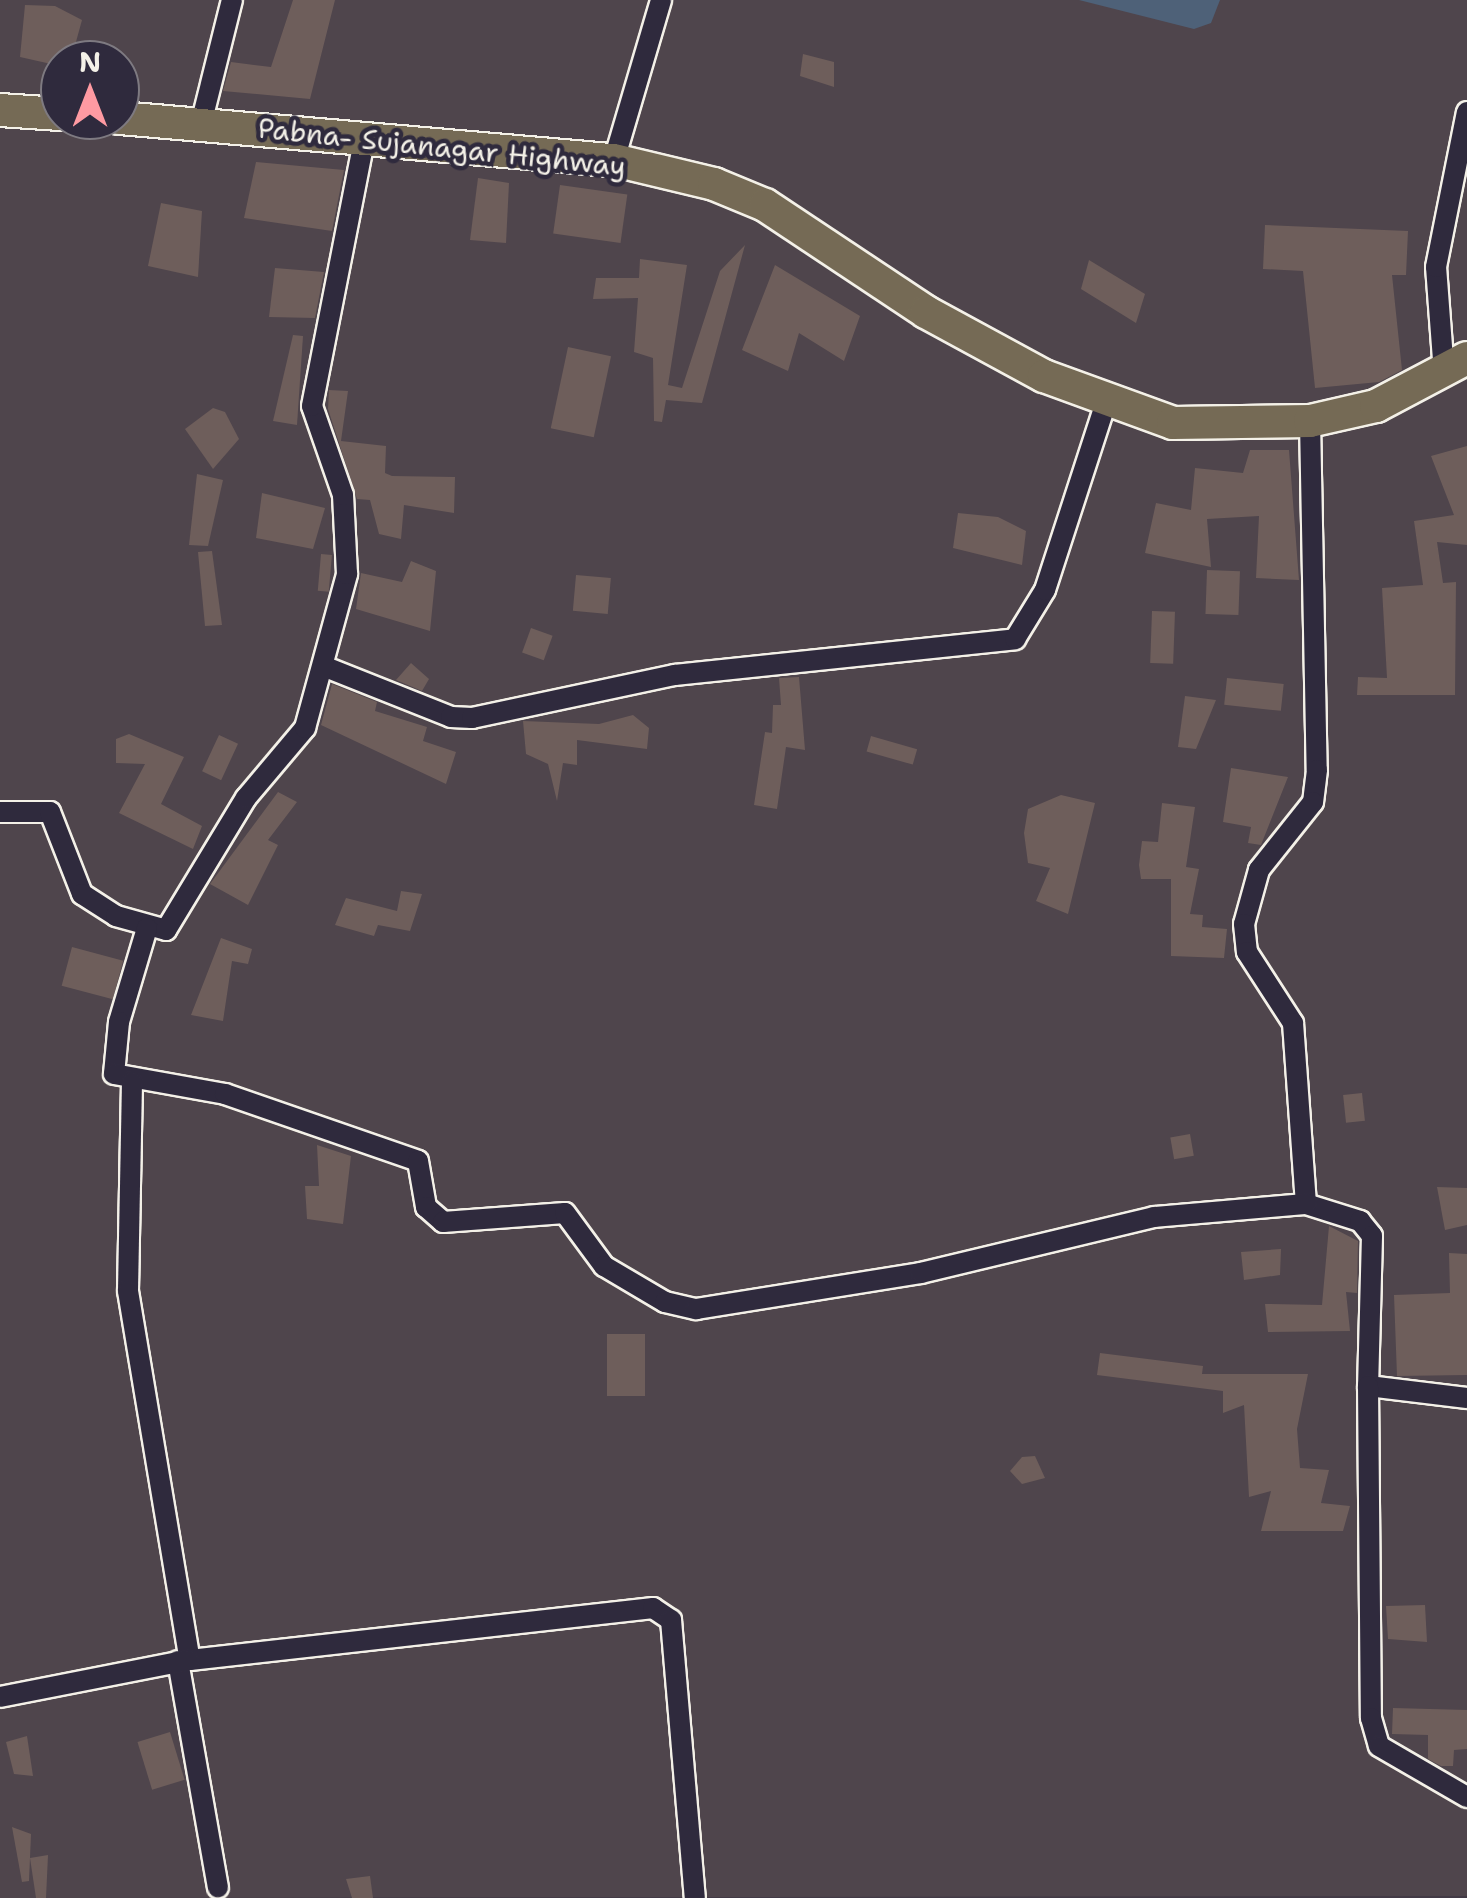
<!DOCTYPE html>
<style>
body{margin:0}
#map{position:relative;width:1467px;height:1898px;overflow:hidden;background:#423a46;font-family:"Shantell Sans",sans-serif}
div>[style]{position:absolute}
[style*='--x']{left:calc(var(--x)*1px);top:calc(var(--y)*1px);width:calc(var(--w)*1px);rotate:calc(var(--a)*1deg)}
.built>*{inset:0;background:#4f454c}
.water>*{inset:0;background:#4e6178}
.building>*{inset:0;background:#6e5e5b;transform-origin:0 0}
.roads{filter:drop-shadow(2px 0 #f4f1e8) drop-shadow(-2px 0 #f4f1e8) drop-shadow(0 2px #f4f1e8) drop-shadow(0 -2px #f4f1e8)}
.minor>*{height:20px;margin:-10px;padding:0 10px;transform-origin:10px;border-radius:10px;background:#2f2a3d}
.primary>*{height:32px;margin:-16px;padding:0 16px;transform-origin:16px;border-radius:16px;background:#756a55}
span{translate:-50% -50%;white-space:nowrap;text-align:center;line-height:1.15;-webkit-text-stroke:9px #2f2a3d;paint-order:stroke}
.street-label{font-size:28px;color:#f4f1e8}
.north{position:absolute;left:40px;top:40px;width:100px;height:100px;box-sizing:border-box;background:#2f2a3d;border:2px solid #7e7a81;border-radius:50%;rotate:0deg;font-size:28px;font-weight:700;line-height:40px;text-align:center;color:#f4f1e8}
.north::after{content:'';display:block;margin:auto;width:35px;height:45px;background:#ff9aa2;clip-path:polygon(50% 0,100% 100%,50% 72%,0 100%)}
</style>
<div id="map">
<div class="built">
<div style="clip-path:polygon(evenodd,0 0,1467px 0,1467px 1896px,0 1898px,0 0,60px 60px,120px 60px,120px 120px,60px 120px,60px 60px)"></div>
</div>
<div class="water">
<div style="clip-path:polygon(1079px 0,1220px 0,1211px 23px,1194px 29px)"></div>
</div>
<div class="building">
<div style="clip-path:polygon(293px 0,335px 0,310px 99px,223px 91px,231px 62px,271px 67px)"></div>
<div style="clip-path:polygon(25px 5px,55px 6px,82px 20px,71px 60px,60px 66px,20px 57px)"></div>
<div style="clip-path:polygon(803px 54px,834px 62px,834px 87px,800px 76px)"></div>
<div style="clip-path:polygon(256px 162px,344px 170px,332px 231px,244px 218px)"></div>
<div style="clip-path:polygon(478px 178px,509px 183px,506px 243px,470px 240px)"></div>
<div style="left:560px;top:185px;width:68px;height:49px;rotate:8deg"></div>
<div style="clip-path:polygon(161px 203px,202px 211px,198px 277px,148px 266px)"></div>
<div style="clip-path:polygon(1265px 225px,1408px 231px,1406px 275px,1392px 275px,1402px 370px,1379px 382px,1315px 388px,1303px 271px,1263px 269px)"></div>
<div style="clip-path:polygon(745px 245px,702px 403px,666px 400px,662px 422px,654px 421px,653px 358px,634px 352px,638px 298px,593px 299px,596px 278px,639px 278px,640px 259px,687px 265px,668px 385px,682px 388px,720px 271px)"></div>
<div style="clip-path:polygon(1089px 260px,1145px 294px,1136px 323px,1081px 289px)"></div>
<div style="clip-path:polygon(775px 265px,860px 316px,844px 361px,799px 333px,788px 371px,742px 350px)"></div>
<div style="clip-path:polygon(275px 268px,324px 272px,315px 318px,269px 317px)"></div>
<div style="clip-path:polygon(293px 335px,303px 336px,297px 425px,273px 421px)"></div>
<div style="left:568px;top:347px;width:44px;height:83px;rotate:12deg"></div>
<div style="clip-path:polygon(329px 390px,348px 391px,341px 441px,386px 446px,385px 473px,392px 476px,455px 477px,454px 513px,404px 505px,401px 539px,379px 534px,370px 500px,357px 499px,328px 409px)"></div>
<div style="clip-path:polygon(213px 408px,225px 412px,239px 439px,213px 469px,185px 429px)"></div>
<div style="clip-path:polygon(1467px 446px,1467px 545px,1437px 542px,1443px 583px,1456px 582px,1455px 695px,1357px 695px,1358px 677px,1387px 678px,1382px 588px,1423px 585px,1414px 521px,1454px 515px,1431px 456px)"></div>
<div style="clip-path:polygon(1250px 450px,1289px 450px,1299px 580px,1256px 578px,1259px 516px,1207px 519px,1211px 567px,1145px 553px,1156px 503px,1191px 510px,1195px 468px,1243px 473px)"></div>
<div style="clip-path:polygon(197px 474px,223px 480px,208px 546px,189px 545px)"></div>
<div style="clip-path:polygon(262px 493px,325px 508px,313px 549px,256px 538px)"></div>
<div style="clip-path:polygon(958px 513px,998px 517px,1026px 531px,1022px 565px,953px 548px)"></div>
<div style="clip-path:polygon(212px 551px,222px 625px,205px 626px,198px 552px)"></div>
<div style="left:321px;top:554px;width:11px;height:37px;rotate:5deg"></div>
<div style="clip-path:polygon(411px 561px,436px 571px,430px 631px,356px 609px,361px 573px,402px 582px)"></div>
<div style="left:1207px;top:570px;width:33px;height:44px;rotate:2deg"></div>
<div style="left:576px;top:575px;width:35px;height:36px;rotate:5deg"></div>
<div style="left:1152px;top:611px;width:23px;height:52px;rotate:2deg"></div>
<div style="left:531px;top:628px;width:23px;height:26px;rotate:20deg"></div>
<div style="clip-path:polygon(411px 663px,429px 679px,422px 691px,396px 680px)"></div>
<div style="clip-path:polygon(799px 677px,805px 750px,786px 747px,777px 809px,754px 805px,765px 732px,772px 733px,773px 705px,781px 705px,779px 678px)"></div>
<div style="left:1227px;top:678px;width:57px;height:27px;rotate:6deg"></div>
<div style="clip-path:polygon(332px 684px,377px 702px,375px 711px,427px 727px,423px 741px,456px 752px,446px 784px,321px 725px)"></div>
<div style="clip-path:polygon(1185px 696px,1216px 700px,1196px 749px,1178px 747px)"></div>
<div style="clip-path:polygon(633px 715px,649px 728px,647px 749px,577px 740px,577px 765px,563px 763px,557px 801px,548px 764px,526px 754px,523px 721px,599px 724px)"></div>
<div style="clip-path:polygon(129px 734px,184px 757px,161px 804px,202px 826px,193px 849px,119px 813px,145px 764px,116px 763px,116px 739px)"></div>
<div style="left:219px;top:735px;width:21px;height:40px;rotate:25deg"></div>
<div style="left:871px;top:736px;width:48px;height:16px;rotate:16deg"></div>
<div style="clip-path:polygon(1231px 768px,1288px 777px,1261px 845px,1248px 843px,1251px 827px,1223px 822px)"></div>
<div style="clip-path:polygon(278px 792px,297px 802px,268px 840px,278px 845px,248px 905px,210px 884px)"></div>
<div style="clip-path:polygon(1061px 795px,1095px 803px,1068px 914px,1036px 901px,1050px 868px,1028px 863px,1024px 833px,1028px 809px)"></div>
<div style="clip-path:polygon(1162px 803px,1195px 807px,1186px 867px,1199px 869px,1190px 914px,1203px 915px,1202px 927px,1227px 929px,1224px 958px,1171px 956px,1171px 879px,1141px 879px,1139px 865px,1142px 841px,1158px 842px)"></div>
<div style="clip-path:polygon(401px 891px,422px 894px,410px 931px,378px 925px,374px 936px,335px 925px,346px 898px,397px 911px)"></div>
<div style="clip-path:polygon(221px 938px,252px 949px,248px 964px,232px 961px,223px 1021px,191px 1015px)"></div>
<div style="left:72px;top:947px;width:53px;height:40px;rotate:15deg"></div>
<div style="left:1362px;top:1093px;width:28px;height:19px;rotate:84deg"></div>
<div style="left:1190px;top:1134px;width:22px;height:20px;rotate:80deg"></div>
<div style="clip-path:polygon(317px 1145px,351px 1156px,343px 1224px,307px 1219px,305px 1186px,319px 1186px)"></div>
<div style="clip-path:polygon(1437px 1187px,1467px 1188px,1467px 1225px,1445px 1230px)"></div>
<div style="clip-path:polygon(1329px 1226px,1358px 1241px,1357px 1293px,1346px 1292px,1350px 1331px,1268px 1332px,1265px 1304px,1322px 1305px)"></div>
<div style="clip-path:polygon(1281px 1249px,1280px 1275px,1244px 1280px,1241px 1252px)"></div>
<div style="clip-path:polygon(1449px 1253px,1467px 1254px,1467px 1375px,1397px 1376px,1394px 1295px,1450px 1293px)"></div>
<div style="left:607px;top:1334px;width:38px;height:62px"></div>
<div style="clip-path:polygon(1100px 1353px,1203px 1366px,1202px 1374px,1308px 1374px,1297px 1429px,1300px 1468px,1329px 1470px,1321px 1503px,1350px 1506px,1343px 1531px,1261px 1531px,1271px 1491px,1249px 1497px,1244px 1405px,1223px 1413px,1223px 1391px,1097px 1375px)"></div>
<div style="clip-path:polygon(1035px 1456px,1045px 1478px,1022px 1484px,1010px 1471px,1022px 1457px)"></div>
<div style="clip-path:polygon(1425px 1605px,1427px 1642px,1388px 1639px,1386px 1606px)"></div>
<div style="clip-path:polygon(1393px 1708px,1467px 1710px,1467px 1749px,1454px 1750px,1453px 1766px,1441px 1766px,1428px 1759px,1428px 1735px,1392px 1734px)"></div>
<div style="left:170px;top:1732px;width:50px;height:34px;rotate:73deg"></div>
<div style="clip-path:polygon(27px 1736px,33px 1776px,14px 1774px,6px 1742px)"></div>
<div style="clip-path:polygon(12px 1827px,31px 1834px,29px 1881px,22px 1882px)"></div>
<div style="clip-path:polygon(48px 1855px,46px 1898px,36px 1898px,30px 1858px)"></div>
<div style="clip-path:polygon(370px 1876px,373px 1898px,352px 1898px,346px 1879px)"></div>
</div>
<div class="roads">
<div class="minor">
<div style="--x:201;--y:124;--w:128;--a:-76"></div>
<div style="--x:614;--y:160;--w:167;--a:-73.6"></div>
<div style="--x:1444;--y:373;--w:106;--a:-94.3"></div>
<div style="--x:1436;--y:267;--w:158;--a:-78.7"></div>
<div style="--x:1310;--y:421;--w:349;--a:88.9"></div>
<div style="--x:1317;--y:770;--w:32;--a:97"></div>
<div style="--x:1313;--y:802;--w:87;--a:128.5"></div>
<div style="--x:1259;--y:870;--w:56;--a:105.5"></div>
<div style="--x:1244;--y:924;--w:28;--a:84"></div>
<div style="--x:1247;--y:952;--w:85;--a:57.1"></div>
<div style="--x:1293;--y:1023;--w:181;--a:85.9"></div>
<div style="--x:1306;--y:1204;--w:57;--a:17.5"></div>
<div style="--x:1360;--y:1221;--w:19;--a:51"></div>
<div style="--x:1372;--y:1236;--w:150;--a:91.5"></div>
<div style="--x:1368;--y:1386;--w:100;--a:6.9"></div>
<div style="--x:323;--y:666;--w:138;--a:21.7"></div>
<div style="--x:451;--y:717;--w:21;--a:3"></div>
<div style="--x:472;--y:718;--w:208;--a:-12"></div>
<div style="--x:675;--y:675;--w:342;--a:-6"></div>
<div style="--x:1015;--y:639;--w:57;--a:-58.5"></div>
<div style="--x:1045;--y:590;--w:198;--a:-72"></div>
<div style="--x:0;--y:812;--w:50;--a:0"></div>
<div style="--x:50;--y:812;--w:88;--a:68.7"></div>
<div style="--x:82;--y:894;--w:40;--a:32.9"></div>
<div style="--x:116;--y:916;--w:52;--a:15.6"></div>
<div style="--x:166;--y:930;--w:154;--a:-58.8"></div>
<div style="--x:246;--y:798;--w:92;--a:-49.9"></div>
<div style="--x:305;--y:728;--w:160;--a:-74.7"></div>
<div style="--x:347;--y:574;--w:79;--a:-92.9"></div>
<div style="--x:343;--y:495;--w:94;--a:-109.2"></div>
<div style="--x:312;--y:406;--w:271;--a:-78.9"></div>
<div style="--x:147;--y:928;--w:98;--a:106.6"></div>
<div style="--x:119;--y:1022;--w:52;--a:95.5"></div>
<div style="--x:114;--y:1074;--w:113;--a:10.2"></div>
<div style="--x:225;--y:1094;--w:204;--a:19.1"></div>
<div style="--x:418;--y:1161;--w:47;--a:80.1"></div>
<div style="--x:426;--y:1207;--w:23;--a:41"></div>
<div style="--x:443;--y:1222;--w:122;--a:-4.2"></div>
<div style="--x:565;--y:1213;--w:66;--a:53.7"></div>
<div style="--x:604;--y:1266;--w:71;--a:30.5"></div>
<div style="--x:665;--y:1302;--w:32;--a:13"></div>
<div style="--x:696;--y:1309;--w:228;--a:-9.1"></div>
<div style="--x:921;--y:1273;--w:240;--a:-13.5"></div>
<div style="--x:1154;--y:1217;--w:153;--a:-4.9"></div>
<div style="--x:132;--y:1082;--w:209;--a:91.1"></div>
<div style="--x:128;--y:1291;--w:374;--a:80.5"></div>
<div style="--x:190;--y:1660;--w:466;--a:-6.4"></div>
<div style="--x:653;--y:1608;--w:22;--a:34"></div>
<div style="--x:671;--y:1620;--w:279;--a:85.1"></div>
<div style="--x:1368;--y:1386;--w:332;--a:89.5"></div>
<div style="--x:1371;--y:1718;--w:29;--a:74"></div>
<div style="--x:1379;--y:1746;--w:102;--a:30.1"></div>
<div style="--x:178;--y:1661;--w:230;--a:80"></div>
<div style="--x:0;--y:1697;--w:192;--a:-11.1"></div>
</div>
<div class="primary">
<div style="--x:0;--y:110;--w:60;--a:3.8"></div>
<div style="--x:120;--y:118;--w:496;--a:4.9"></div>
<div style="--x:614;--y:160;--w:103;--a:13.5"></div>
<div style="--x:714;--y:184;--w:55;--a:22.4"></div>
<div style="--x:765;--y:205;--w:193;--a:33.6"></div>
<div style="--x:926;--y:312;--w:134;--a:28.5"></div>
<div style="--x:1044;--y:376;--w:137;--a:20"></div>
<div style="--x:1173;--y:423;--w:137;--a:-0.8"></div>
<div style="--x:1310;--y:421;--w:68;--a:-12.8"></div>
<div style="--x:1376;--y:406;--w:103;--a:-27.8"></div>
</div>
</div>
<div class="street-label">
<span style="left:442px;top:147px;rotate:6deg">Pabna- Sujanagar Highway</span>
</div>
<div class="north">N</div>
</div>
